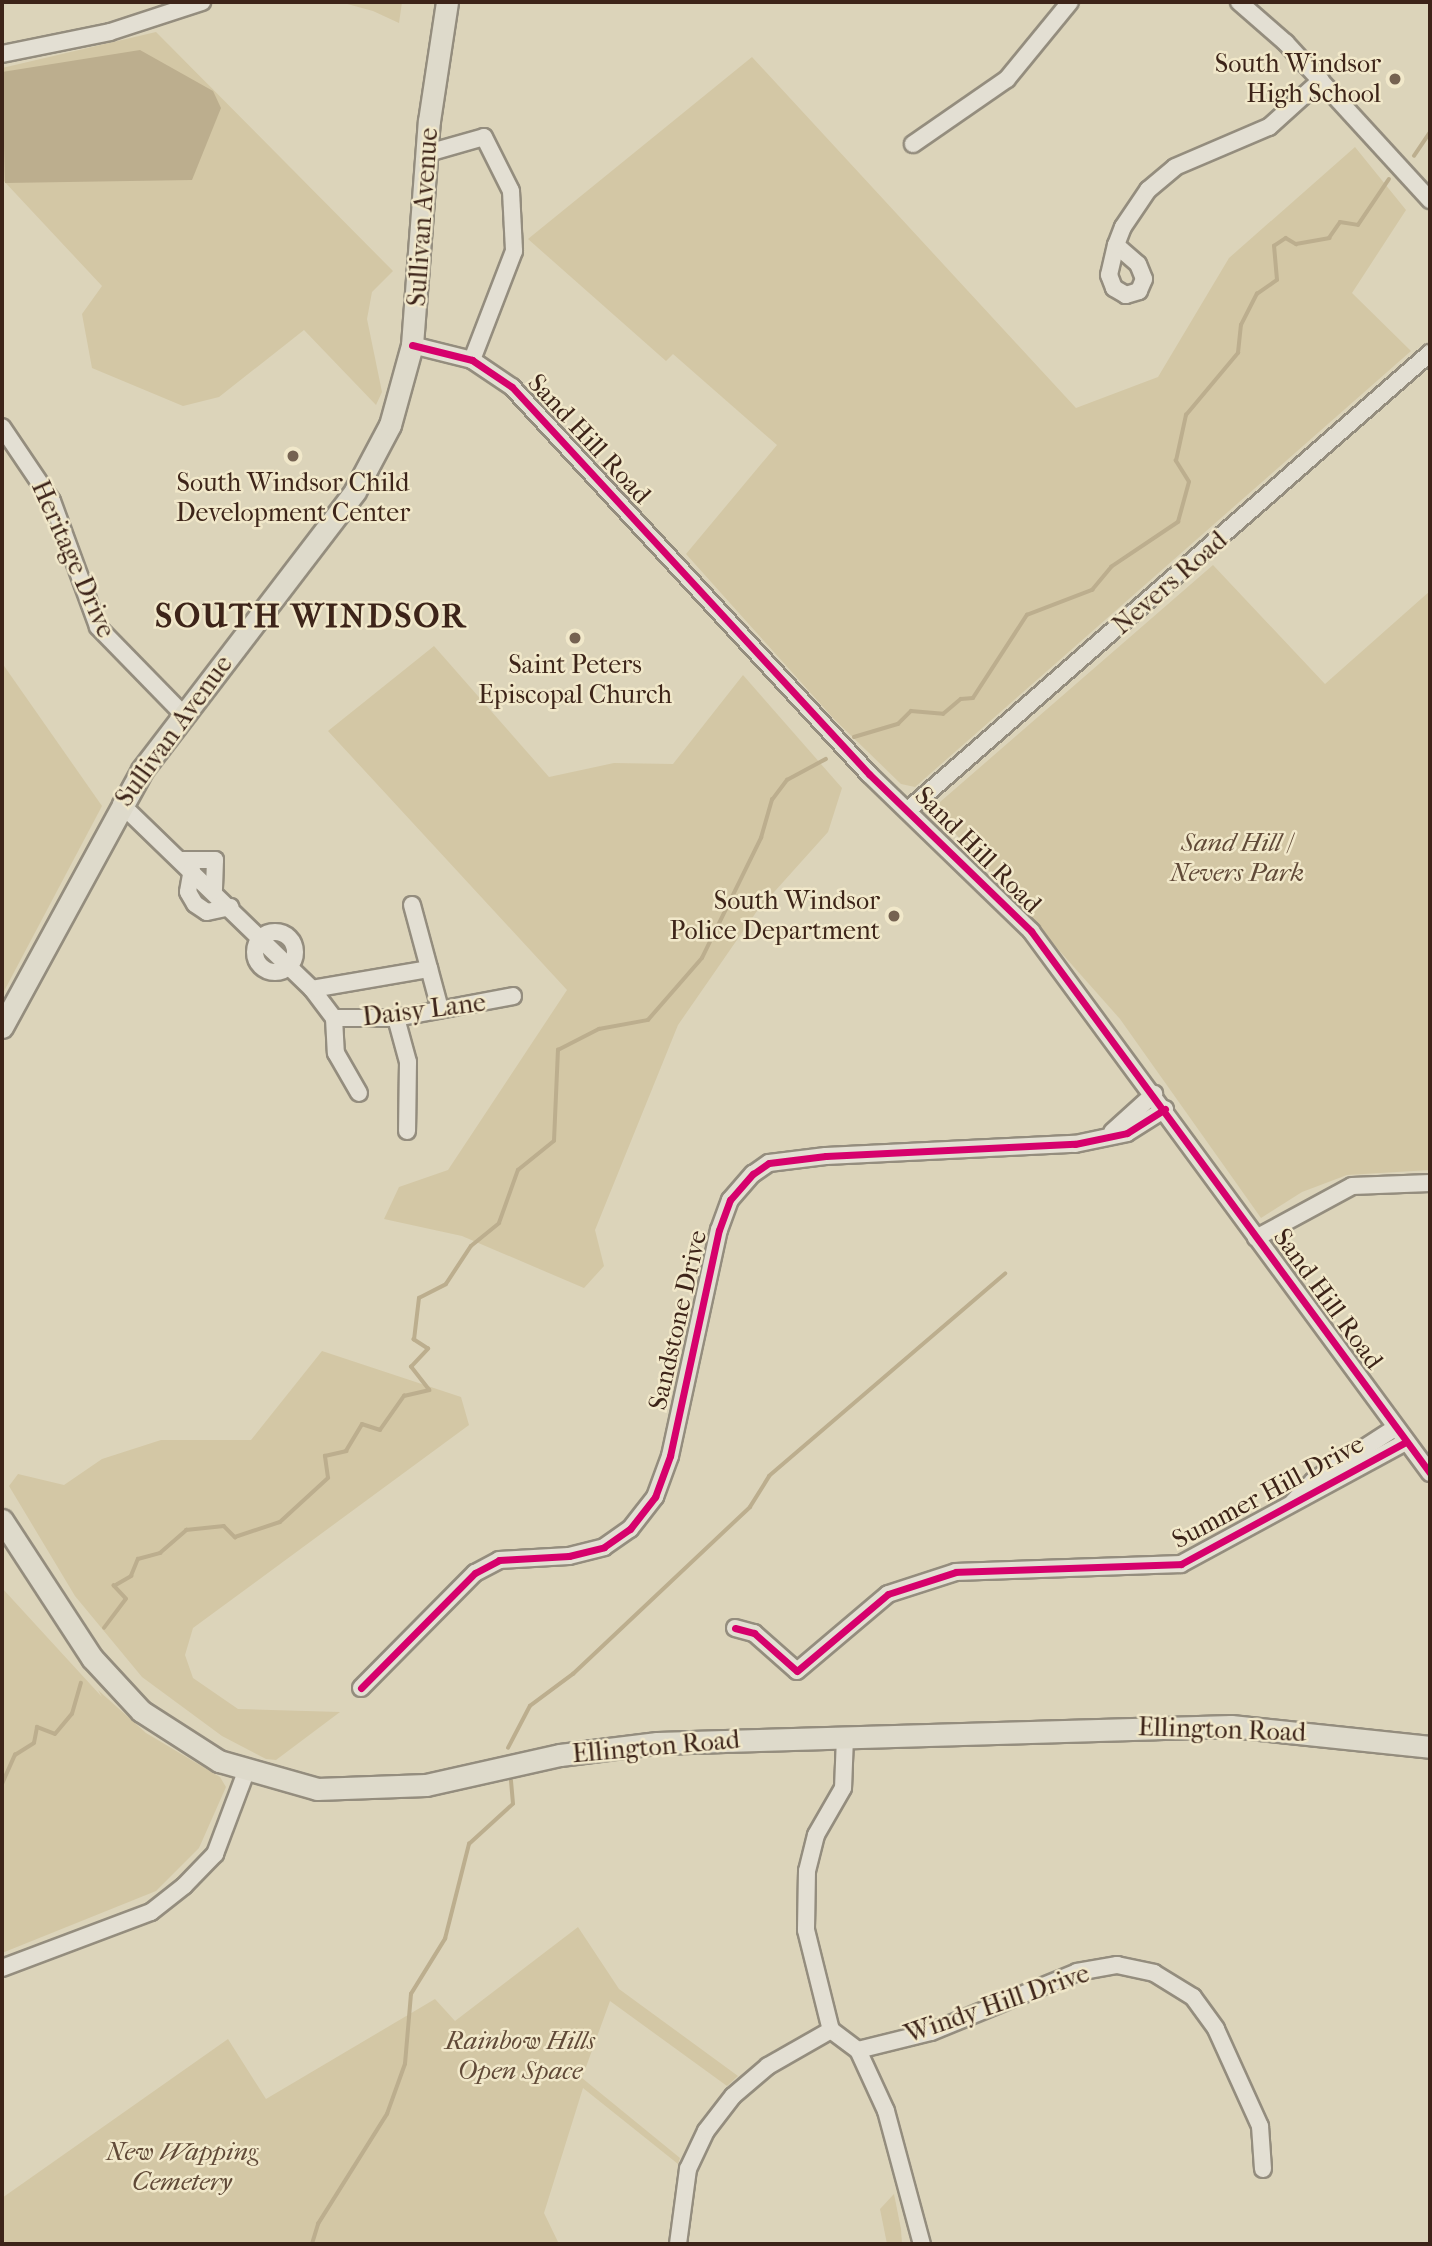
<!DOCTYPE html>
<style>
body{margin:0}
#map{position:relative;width:1432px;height:2246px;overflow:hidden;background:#dcd4ba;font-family:"IM FELL French Canon",serif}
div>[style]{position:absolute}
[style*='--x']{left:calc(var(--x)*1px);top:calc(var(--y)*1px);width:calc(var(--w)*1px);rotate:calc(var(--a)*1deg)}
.green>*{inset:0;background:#d3c7a5}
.water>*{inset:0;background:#bcae8e}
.stream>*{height:3.5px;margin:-1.75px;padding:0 1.75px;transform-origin:1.75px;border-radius:1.75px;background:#bcae8e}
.roads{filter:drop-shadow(2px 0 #948d7e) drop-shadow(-2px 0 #948d7e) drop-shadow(0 2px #948d7e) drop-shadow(0 -2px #948d7e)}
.minor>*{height:16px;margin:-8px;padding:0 8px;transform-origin:8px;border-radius:8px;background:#e3dfd3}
.minor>.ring{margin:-8px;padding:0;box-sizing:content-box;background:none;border:16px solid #e3dfd3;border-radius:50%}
.major>*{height:21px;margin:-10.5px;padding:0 10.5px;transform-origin:10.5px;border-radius:10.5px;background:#dedacb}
.cycleway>*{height:7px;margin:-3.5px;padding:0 3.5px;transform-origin:3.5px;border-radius:3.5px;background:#d6006c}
.dots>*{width:19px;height:19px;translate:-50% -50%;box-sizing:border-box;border:4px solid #f1e8ca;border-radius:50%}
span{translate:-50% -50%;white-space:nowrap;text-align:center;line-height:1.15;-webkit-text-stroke:5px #f1e8ca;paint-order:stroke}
.poi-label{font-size:26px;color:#3d2419}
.right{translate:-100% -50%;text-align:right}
.street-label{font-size:26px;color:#3d2419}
.park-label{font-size:26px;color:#614a38;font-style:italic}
.district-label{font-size:33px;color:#3d2419;font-weight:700;letter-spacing:2px}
.frame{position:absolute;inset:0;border:4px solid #3d2419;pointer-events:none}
</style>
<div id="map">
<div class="green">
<div style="clip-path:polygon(340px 2px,402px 2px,399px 23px,373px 11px)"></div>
<div style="clip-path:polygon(156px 32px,393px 271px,372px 292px,367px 319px,382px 392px,376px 405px,304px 330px,219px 397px,183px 406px,92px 368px,82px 314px,102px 286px,2px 179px,2px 68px)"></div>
<div style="clip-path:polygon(752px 57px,1076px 408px,1158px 377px,1229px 258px,1355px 147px,1406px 210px,1352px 293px,1411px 351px,915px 787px,901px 784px,834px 719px,686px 554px,777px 445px,673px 354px,666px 361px,528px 239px)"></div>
<div style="clip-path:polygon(1213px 565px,1325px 684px,1430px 591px,1430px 1170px,1347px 1175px,1302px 1192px,1261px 1218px,1120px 1019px,938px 814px,940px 802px)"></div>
<div style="clip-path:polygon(434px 646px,549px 777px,614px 763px,673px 764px,743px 675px,842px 788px,828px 832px,757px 911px,678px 1025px,595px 1230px,604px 1266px,584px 1288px,462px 1236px,384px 1219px,399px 1187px,448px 1170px,567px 990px,328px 731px)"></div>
<div style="clip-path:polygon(2px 663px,102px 806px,2px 995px)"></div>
<div style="clip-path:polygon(322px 1351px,461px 1397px,469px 1425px,193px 1628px,185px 1655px,193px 1678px,238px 1709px,340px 1712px,276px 1760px,266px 1759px,222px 1736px,142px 1677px,75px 1596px,9px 1486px,18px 1474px,64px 1485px,102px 1459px,161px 1440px,251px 1440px)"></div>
<div style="clip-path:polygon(2px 1588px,102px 1697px,98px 1690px,146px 1733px,220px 1777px,226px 1787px,199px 1848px,156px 1891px,2px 1953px)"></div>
<div style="clip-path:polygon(578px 1927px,619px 1989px,738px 2076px,727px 2086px,610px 2001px,582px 2078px,680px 2158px,678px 2164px,583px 2088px,544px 2213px,559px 2244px,2px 2244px,2px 2198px,228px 2039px,266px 2099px,435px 1999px,455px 2021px)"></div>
<div style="clip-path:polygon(894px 2194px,901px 2229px,902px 2244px,887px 2244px,880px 2209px)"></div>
</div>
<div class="water">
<div style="clip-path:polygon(140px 50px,213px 91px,221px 108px,192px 180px,5px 183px,2px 72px)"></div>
</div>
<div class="stream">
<div style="--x:1414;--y:156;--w:29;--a:-56"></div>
<div style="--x:854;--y:737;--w:46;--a:-16.5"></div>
<div style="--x:898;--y:724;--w:18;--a:-45"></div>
<div style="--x:911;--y:711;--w:32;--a:5"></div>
<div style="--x:943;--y:714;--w:23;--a:-40"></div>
<div style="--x:961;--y:699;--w:12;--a:-5"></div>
<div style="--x:973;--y:698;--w:99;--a:-57"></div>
<div style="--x:1027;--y:615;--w:70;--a:-21"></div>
<div style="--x:1092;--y:590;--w:30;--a:-50"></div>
<div style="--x:1111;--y:567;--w:81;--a:-33.9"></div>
<div style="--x:1178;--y:522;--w:41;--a:-74.6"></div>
<div style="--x:1189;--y:482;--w:25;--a:-122"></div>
<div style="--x:1176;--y:461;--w:47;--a:-77.7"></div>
<div style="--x:1186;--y:415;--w:81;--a:-50"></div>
<div style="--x:1238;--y:353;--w:28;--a:-84"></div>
<div style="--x:1241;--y:325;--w:35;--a:-63"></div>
<div style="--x:1257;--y:294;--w:24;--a:-35"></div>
<div style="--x:1277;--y:280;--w:34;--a:-95"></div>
<div style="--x:1274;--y:246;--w:14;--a:-34"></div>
<div style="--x:1286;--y:238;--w:12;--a:31"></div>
<div style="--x:1296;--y:244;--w:34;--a:-10"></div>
<div style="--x:1329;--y:238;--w:19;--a:-55"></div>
<div style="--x:1340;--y:222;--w:18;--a:9"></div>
<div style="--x:1358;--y:225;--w:55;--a:-56"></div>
<div style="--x:104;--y:1628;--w:36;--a:-53"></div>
<div style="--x:126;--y:1599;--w:18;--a:-133"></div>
<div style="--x:114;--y:1586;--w:20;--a:-30"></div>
<div style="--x:131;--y:1576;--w:18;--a:-68"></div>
<div style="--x:138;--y:1559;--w:23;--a:-15"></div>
<div style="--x:160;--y:1553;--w:35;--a:-41"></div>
<div style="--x:186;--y:1530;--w:38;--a:-6"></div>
<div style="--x:224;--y:1526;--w:16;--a:45"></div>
<div style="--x:235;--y:1537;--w:47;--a:-18.4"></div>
<div style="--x:280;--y:1522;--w:65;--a:-42.5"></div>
<div style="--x:328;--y:1478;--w:22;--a:-98"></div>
<div style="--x:325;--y:1456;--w:22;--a:-13"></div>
<div style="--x:346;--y:1451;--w:31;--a:-59"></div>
<div style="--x:362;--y:1424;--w:19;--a:18"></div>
<div style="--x:380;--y:1430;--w:42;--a:-54.8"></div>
<div style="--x:404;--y:1396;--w:26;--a:-13"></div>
<div style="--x:429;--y:1390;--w:29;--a:-128"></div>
<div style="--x:411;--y:1367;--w:25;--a:-47"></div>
<div style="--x:428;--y:1349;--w:17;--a:-147"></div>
<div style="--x:414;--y:1340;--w:42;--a:-83.2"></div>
<div style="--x:419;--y:1298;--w:30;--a:-27"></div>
<div style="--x:446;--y:1284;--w:45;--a:-56.7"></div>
<div style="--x:471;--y:1246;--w:36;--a:-39"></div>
<div style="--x:499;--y:1223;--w:56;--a:-70.3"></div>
<div style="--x:518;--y:1170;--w:46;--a:-38.9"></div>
<div style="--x:554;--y:1141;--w:91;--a:-87.5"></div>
<div style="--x:558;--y:1050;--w:46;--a:-27.1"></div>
<div style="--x:599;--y:1029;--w:50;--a:-10.4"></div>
<div style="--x:648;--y:1020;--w:82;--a:-48.9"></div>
<div style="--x:702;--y:958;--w:134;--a:-63.8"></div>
<div style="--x:761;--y:838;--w:40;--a:-74"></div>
<div style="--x:772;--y:800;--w:25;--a:-53"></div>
<div style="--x:787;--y:780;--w:44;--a:-28.3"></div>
<div style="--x:508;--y:1748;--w:47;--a:-62.4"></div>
<div style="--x:530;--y:1706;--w:54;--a:-36.7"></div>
<div style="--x:573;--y:1674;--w:243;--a:-43.3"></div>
<div style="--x:750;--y:1507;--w:36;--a:-58"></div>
<div style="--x:769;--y:1476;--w:311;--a:-40.6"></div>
<div style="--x:2;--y:1784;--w:32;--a:-66"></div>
<div style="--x:15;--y:1755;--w:22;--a:-32"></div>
<div style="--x:34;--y:1743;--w:16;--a:-79"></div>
<div style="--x:37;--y:1727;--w:19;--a:21"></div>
<div style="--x:55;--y:1734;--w:26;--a:-50"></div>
<div style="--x:72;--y:1714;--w:32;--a:-74"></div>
<div style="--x:312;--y:2244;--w:21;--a:-73"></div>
<div style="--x:318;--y:2224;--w:130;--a:-57.9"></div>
<div style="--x:387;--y:2114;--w:53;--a:-70.2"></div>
<div style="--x:405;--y:2064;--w:70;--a:-85.1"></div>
<div style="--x:411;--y:1994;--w:65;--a:-58.3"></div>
<div style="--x:445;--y:1939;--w:98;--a:-75.8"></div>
<div style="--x:469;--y:1844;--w:59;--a:-42.3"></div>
<div style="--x:513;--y:1804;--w:23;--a:-95"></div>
</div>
<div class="roads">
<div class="minor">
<div style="--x:1239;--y:2;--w:62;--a:41.1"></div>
<div style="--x:1286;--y:43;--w:213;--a:47.5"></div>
<div style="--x:2;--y:54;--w:110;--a:-11.5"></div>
<div style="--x:110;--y:32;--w:97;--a:-18.1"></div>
<div style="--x:913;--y:144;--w:114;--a:-34.7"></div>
<div style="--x:1007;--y:79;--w:99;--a:-50.7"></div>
<div style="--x:428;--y:153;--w:58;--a:-15.9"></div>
<div style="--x:484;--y:137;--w:60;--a:63.4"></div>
<div style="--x:511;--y:191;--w:60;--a:87.1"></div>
<div style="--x:514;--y:251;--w:117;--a:111.1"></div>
<div style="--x:1116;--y:245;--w:29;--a:41"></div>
<div style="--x:1138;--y:264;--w:16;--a:68"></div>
<div style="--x:1144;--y:279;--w:13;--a:113"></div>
<div style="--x:1139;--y:291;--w:14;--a:163"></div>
<div style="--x:1126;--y:295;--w:14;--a:-150"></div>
<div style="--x:1114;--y:288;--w:14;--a:-111"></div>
<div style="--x:1109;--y:275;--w:31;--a:-77"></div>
<div style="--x:1116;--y:245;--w:19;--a:-69"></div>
<div style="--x:1123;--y:227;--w:45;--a:-56"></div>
<div style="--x:1148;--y:190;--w:35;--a:-40"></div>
<div style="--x:1175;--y:167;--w:102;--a:-23.1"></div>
<div style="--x:1269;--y:127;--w:70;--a:-42.1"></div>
<div style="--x:412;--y:345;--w:62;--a:14"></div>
<div style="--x:472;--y:360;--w:48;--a:34"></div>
<div style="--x:512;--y:387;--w:527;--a:47.31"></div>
<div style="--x:869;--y:774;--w:226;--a:44.1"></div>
<div style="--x:1031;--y:931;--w:673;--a:53.64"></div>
<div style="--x:2;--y:427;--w:89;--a:56"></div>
<div style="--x:52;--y:501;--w:134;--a:69.9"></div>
<div style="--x:98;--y:627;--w:120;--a:45.7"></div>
<div style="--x:121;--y:804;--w:266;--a:44.1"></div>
<div style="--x:312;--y:989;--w:36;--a:53"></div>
<div style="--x:908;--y:810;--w:694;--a:-41.2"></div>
<div style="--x:182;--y:860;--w:33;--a:0"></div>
<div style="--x:215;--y:860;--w:31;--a:92"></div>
<div style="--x:192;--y:869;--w:23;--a:100"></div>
<div style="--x:188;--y:892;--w:14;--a:60"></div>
<div style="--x:195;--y:904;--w:14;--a:34"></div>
<div style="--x:207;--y:912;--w:24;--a:-12"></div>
<div style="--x:412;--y:905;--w:108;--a:74.9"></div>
<div class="ring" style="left:255px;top:932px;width:24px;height:24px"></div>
<div style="--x:312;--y:989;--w:119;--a:-9.7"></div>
<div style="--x:334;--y:1018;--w:62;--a:0"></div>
<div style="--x:396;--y:1018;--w:119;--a:-10.6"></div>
<div style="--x:334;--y:1018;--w:35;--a:87"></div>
<div style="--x:336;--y:1053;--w:46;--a:60.1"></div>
<div style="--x:396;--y:1018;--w:46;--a:74.7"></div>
<div style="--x:408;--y:1062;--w:69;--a:90.8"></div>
<div style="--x:1112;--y:1132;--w:57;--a:-42.1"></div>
<div style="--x:1256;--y:1238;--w:109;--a:-28.4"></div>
<div style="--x:1352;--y:1186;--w:78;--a:-2.2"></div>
<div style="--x:1293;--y:1502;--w:29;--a:-46"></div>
<div style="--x:1313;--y:1481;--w:98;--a:-32.9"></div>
<div style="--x:735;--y:1628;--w:20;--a:15"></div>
<div style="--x:754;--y:1633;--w:57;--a:41.5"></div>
<div style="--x:797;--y:1671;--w:119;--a:-40.2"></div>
<div style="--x:888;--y:1594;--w:71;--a:-17.9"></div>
<div style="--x:956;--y:1572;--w:225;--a:-2"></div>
<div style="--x:1181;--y:1564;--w:256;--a:-28.5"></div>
<div style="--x:361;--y:1688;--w:162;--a:-45.3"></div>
<div style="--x:475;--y:1573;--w:27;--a:-28"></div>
<div style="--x:499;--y:1560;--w:70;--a:-3.3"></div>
<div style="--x:569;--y:1556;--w:36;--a:-14"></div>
<div style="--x:604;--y:1547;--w:32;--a:-35"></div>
<div style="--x:630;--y:1529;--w:41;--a:-52"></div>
<div style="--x:655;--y:1497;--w:44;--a:-69.9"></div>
<div style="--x:670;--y:1456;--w:231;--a:-77.8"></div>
<div style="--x:719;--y:1230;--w:32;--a:-70"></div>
<div style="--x:730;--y:1200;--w:35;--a:-49"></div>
<div style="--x:753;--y:1174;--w:19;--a:-35"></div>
<div style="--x:769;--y:1163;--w:57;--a:-7"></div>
<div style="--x:826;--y:1156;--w:249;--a:-2.8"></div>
<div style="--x:1075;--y:1144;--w:53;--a:-11.9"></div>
<div style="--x:1127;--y:1133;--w:45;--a:-32.3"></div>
<div style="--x:845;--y:1737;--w:51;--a:92.2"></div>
<div style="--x:843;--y:1788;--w:54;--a:119.9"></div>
<div style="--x:816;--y:1835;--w:37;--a:104"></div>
<div style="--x:807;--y:1871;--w:59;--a:91"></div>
<div style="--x:806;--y:1930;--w:103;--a:76"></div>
<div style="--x:831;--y:2030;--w:34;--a:37"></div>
<div style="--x:858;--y:2050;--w:67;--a:65.3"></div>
<div style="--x:886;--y:2111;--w:138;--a:74.9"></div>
<div style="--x:2;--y:1968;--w:159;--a:-20.6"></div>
<div style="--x:151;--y:1912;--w:42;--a:-38.2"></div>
<div style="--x:184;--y:1886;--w:45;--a:-45.9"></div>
<div style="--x:215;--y:1854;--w:88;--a:-69.3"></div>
<div style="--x:858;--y:2050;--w:75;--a:-13.9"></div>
<div style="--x:931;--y:2032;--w:158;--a:-22.3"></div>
<div style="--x:1077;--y:1972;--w:41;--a:-9.9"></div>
<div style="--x:1117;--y:1965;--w:38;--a:12"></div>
<div style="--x:1154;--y:1973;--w:46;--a:31.6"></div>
<div style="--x:1193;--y:1997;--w:39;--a:54"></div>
<div style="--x:1216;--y:2029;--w:107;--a:65.6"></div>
<div style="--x:1260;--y:2126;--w:43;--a:86"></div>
<div style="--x:678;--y:2244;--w:76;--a:-82.4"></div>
<div style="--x:688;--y:2169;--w:42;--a:-64.7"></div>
<div style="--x:706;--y:2131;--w:44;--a:-52.4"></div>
<div style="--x:733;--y:2096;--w:46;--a:-40.6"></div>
<div style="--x:768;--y:2066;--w:73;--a:-29.7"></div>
</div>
<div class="major">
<div style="--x:2;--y:1027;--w:293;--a:-61.4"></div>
<div style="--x:142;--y:770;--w:351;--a:-52.6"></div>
<div style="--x:355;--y:491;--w:75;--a:-62.1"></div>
<div style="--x:390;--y:425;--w:83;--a:-74.6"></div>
<div style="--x:412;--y:345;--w:225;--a:-85.7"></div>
<div style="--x:429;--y:121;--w:120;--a:-81.4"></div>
<div style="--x:2;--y:1520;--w:165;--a:56.9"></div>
<div style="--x:92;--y:1658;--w:72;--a:47.2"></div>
<div style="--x:141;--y:1711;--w:93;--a:32.7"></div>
<div style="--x:219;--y:1761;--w:102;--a:15.9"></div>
<div style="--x:317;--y:1789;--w:109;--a:-2.1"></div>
<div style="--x:426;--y:1785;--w:137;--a:-12.6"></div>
<div style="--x:560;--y:1755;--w:98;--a:-7.1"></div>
<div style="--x:657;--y:1743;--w:574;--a:-1.7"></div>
<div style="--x:1231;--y:1726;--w:200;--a:6"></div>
</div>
</div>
<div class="cycleway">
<div style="--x:412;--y:345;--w:62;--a:14"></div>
<div style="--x:472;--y:360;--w:48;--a:34"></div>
<div style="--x:512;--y:387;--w:527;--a:47.31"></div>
<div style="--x:869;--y:774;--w:226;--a:44.1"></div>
<div style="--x:1031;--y:931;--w:673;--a:53.64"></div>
<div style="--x:735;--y:1628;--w:20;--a:15"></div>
<div style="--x:754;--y:1633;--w:57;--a:41.5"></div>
<div style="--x:797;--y:1671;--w:119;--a:-40.2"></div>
<div style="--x:888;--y:1594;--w:71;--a:-17.9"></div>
<div style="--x:956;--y:1572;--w:225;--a:-2"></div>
<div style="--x:1181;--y:1564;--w:256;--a:-28.5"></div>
<div style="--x:361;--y:1688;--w:162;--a:-45.3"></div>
<div style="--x:475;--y:1573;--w:27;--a:-28"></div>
<div style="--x:499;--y:1560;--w:70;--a:-3.3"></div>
<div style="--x:569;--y:1556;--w:36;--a:-14"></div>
<div style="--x:604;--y:1547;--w:32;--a:-35"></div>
<div style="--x:630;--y:1529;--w:41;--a:-52"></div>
<div style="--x:655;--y:1497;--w:44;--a:-69.9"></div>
<div style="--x:670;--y:1456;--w:231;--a:-77.8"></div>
<div style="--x:719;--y:1230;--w:32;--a:-70"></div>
<div style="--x:730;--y:1200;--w:35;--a:-49"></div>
<div style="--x:753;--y:1174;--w:19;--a:-35"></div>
<div style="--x:769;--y:1163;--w:57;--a:-7"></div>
<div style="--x:826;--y:1156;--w:249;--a:-2.8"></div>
<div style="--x:1075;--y:1144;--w:53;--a:-11.9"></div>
<div style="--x:1127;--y:1133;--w:45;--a:-32.3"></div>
</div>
<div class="dots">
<div style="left:1395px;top:79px;background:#756251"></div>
<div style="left:293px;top:456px;background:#756251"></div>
<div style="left:575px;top:638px;background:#756251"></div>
<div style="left:894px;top:916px;background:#756251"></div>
</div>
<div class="poi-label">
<span class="right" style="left:1381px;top:79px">South Windsor<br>High School</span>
<span style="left:293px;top:498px">South Windsor Child<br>Development Center</span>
<span style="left:575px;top:680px">Saint Peters<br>Episcopal Church</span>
<span class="right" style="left:880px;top:916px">South Windsor<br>Police Department</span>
</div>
<div class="street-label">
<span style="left:423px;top:217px;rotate:-86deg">Sullivan Avenue</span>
<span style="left:589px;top:439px;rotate:47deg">Sand Hill Road</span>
<span style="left:73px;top:559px;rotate:66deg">Heritage Drive</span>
<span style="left:1170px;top:583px;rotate:-41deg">Nevers Road</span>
<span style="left:174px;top:731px;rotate:-54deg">Sullivan Avenue</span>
<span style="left:978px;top:850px;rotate:45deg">Sand Hill Road</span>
<span style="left:424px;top:1010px;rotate:-7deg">Daisy Lane</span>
<span style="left:1328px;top:1299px;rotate:54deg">Sand Hill Road</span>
<span style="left:678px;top:1320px;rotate:-77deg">Sandstone Drive</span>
<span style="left:1268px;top:1492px;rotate:-28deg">Summer Hill Drive</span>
<span style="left:1222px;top:1730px;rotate:2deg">Ellington Road</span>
<span style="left:656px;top:1747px;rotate:-5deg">Ellington Road</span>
<span style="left:997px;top:2004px;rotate:-19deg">Windy Hill Drive</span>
</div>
<div class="park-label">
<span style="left:1237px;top:858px">Sand Hill /<br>Nevers Park</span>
<span style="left:520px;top:2056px">Rainbow Hills<br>Open Space</span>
<span style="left:182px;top:2167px">New Wapping<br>Cemetery</span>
</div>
<div class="district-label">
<span style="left:311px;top:617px">SOUTH WINDSOR</span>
</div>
<div class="frame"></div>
</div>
